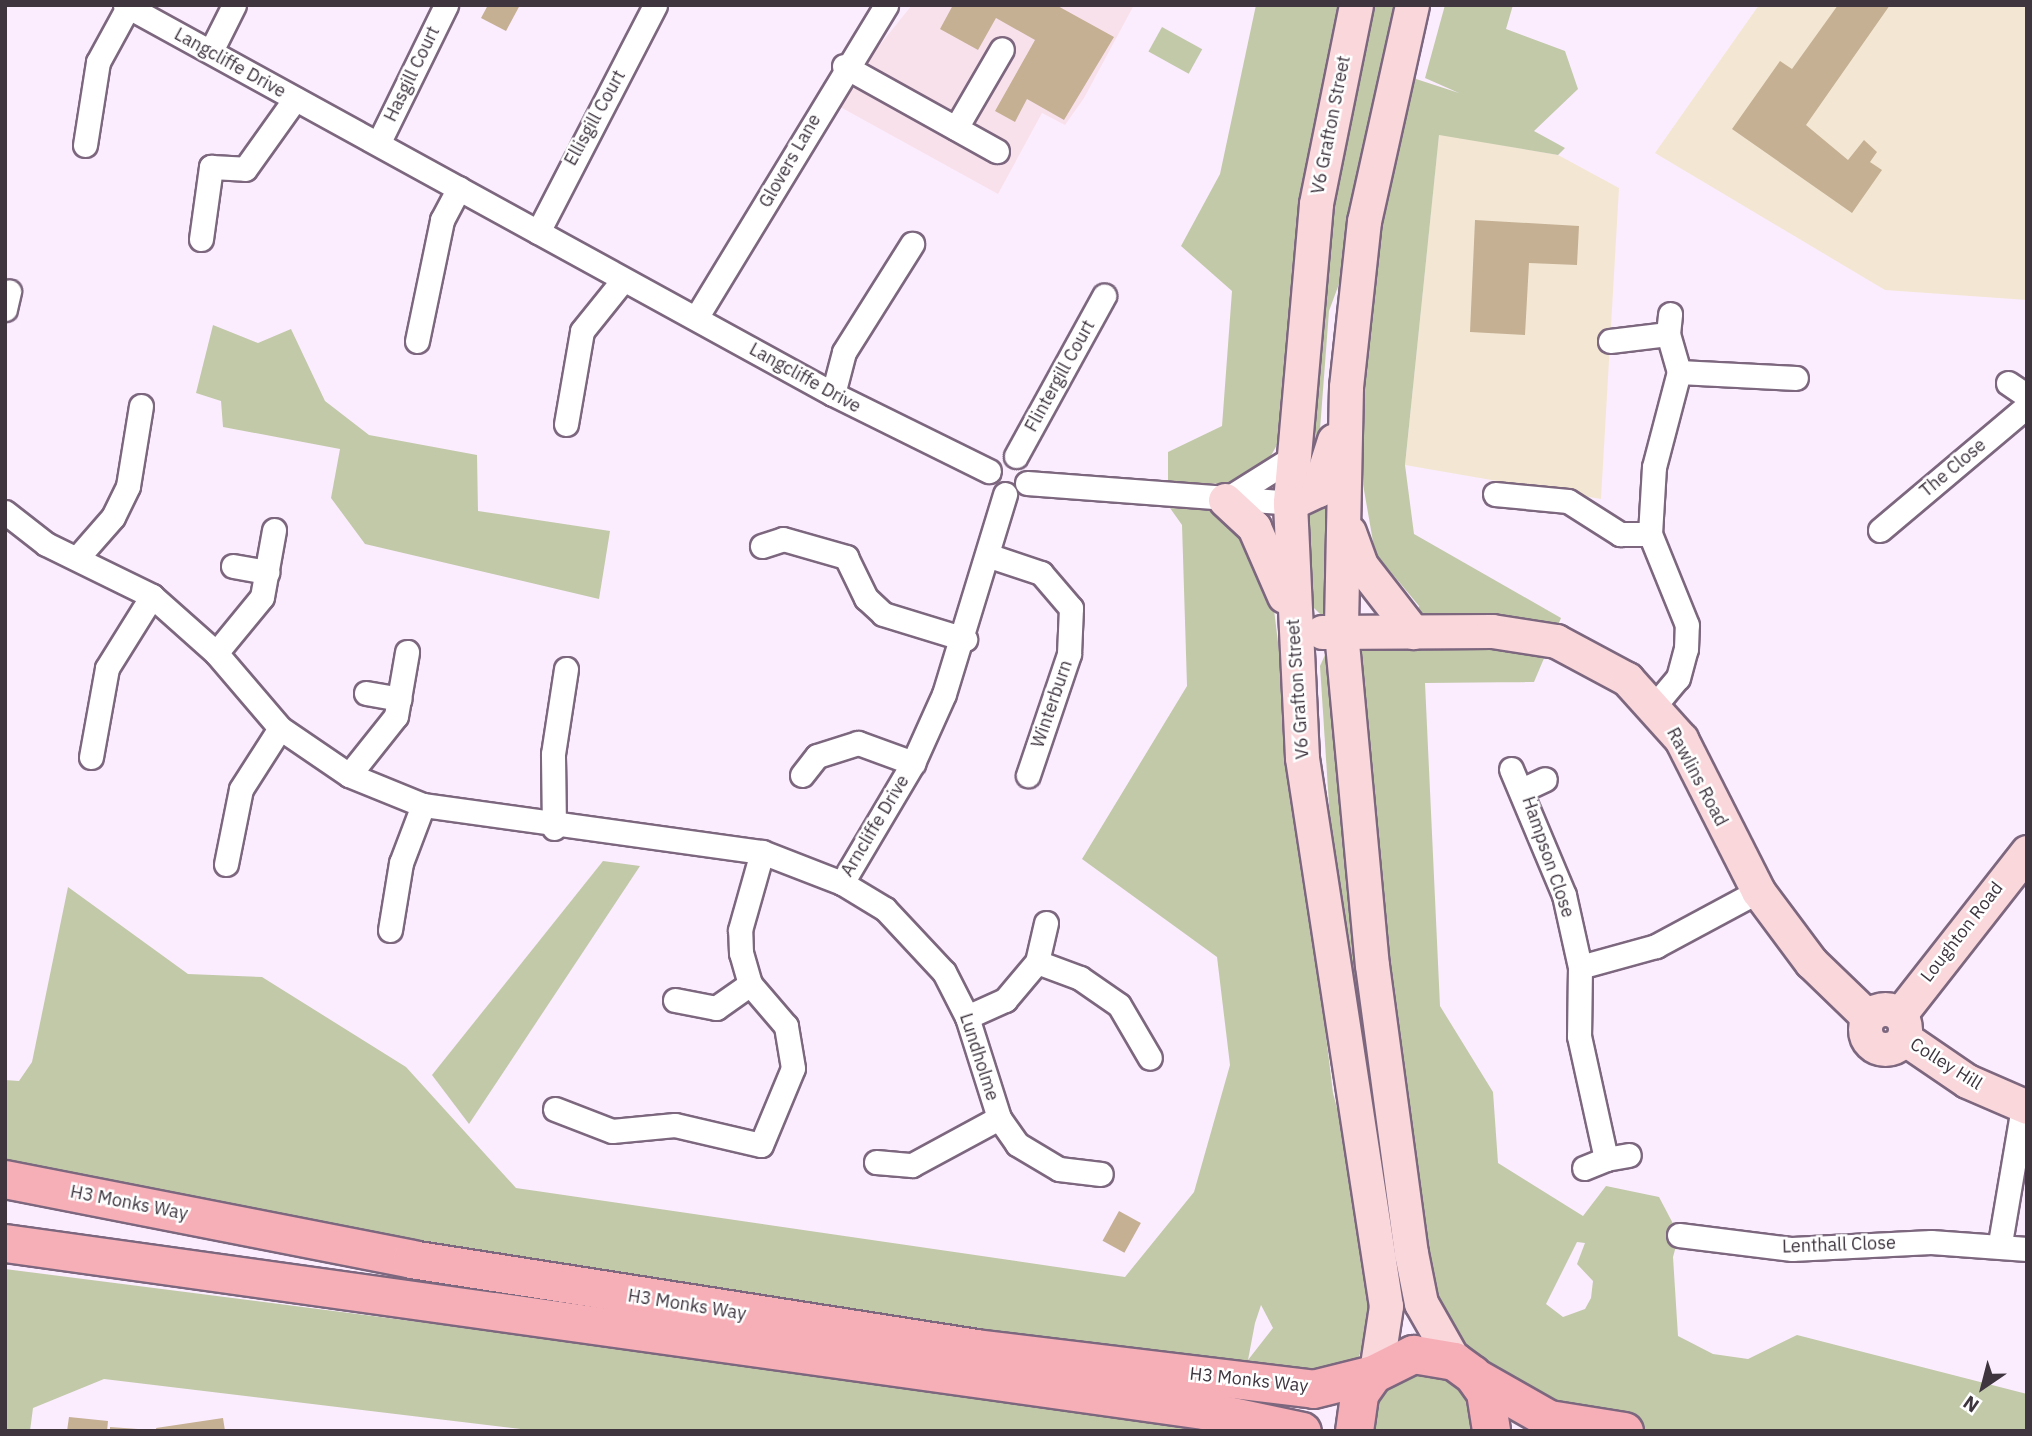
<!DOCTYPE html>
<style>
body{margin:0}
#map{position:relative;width:2032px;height:1436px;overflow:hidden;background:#fbedfe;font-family:"IBM Plex Sans",sans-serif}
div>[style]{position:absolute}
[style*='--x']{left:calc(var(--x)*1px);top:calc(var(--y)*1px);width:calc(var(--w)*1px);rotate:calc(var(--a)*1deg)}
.commercial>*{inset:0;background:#f9e1ec}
.education>*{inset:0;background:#f3e7d3}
.green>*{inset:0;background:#c2c9a9;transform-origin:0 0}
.building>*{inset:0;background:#c5b094;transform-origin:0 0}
.roads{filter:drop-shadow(2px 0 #7c677f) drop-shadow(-2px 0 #7c677f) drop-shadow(0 2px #7c677f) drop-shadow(0 -2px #7c677f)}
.street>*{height:23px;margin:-11.5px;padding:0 11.5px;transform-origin:11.5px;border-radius:11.5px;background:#fff}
.secondary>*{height:33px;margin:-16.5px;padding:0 16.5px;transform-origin:16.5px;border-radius:16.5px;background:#fad7db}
.secondary>.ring{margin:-16.5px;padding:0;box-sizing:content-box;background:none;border:33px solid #fad7db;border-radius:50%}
.primary>*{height:37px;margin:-18.5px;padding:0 18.5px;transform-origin:18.5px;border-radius:18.5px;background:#f6afb7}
span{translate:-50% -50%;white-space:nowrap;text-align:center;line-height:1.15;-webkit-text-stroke:5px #fff;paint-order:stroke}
.street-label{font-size:18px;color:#3e353f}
.frame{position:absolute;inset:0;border:7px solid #3e353f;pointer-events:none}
.north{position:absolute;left:1948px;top:1352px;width:70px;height:70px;-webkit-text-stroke:5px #fff;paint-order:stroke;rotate:215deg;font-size:19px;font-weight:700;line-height:28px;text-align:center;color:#3e353f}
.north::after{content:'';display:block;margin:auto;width:24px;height:32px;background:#3e353f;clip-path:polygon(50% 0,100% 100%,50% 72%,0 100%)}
</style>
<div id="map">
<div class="commercial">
<div style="clip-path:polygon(912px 5px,1134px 5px,1084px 98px,1065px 125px,1042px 113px,998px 194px,833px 103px)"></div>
</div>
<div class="education">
<div style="clip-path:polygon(1759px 5px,2027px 5px,2027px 300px,1885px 290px,1655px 153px)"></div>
<div style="clip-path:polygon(1439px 134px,1558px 155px,1619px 188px,1601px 499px,1405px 465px)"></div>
</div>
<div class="green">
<div style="clip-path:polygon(1256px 5px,1348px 5px,1279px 441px,1266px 465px,1238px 484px,1168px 483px,1168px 452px,1222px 426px,1232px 291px,1181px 246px,1220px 174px)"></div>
<div style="clip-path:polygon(1373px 5px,1399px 5px,1353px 246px,1329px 311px,1317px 469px,1306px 491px,1327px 233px)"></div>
<div style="clip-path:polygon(evenodd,1445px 5px,1513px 5px,1506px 29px,1565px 51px,1578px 89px,1534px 131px,1565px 148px,1558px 155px,1439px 135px,1405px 465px,1414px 534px,1561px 618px,1534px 682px,1425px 683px,1440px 1006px,1493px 1092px,1498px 1163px,1583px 1216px,1606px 1186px,1659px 1197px,1679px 1235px,1673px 1257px,1678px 1336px,1713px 1354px,1748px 1359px,1797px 1335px,2027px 1394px,2027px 1431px,1579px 1431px,1439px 1341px,1341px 632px,1412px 632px,1419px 606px,1375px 553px,1346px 387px,1387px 109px,1413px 78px,1459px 93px,1425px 78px,1445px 5px,1577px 1242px,1585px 1243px,1577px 1264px,1593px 1281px,1591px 1298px,1585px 1309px,1563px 1317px,1546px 1304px,1577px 1242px)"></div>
<div style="left:1162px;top:27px;width:46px;height:28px;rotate:29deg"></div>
<div style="clip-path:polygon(213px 325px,258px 343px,291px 329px,325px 401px,369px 435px,477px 455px,478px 511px,610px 531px,599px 599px,365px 544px,331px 498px,340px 449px,223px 427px,221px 401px,196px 393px)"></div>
<div style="clip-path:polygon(1333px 490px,1332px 614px,1321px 615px,1310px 604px,1305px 513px)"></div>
<div style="clip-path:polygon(evenodd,1170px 508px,1215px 511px,1239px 527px,1271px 585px,1333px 1093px,1359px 1191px,1351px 1192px,1362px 1257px,1370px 1262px,1375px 1311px,1356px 1365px,1314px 1376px,1209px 1358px,1084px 1361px,5px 1179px,5px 1080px,19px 1081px,32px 1062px,68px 887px,188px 974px,262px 977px,406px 1067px,516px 1188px,1125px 1277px,1194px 1192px,1230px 1065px,1217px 957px,1082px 859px,1187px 686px,1182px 525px,1170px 508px,1261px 1305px,1273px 1328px,1248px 1360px,1255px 1323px,1261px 1305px)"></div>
<div style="clip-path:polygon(1329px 646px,1395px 1185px,1382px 1185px,1332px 851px,1320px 666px)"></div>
<div style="clip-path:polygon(603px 861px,640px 866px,469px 1124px,432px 1075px)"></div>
<div style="clip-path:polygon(5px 1269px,466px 1328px,785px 1355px,1230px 1431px,538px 1431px,104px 1379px,33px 1408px,30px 1431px,5px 1431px)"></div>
<div style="clip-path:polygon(1415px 1367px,1464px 1384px,1477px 1431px,1370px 1431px,1374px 1398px,1384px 1383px)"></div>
</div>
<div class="building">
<div style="clip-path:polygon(488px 5px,520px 5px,506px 31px,481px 18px)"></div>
<div style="clip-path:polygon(953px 5px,1056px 5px,1114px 37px,1064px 120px,1027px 99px,1015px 122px,995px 111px,1035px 40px,996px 18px,978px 50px,940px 29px)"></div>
<div style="clip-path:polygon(1838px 5px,1890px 5px,1806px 125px,1848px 160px,1864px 140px,1877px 152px,1870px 162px,1882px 170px,1852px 213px,1732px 129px,1780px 61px,1792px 69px)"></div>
<div style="clip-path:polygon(1475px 220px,1579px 226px,1577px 265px,1529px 263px,1525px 335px,1470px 332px)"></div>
<div style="left:1119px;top:1211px;width:25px;height:34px;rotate:29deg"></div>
<div style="clip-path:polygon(69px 1417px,108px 1421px,107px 1431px,67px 1431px)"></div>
<div style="clip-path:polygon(223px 1418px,225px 1431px,157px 1431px,156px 1428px)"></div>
<div style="clip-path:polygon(110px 1427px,138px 1429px,138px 1431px,110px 1431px)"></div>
</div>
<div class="roads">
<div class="street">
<div style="--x:125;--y:5;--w:808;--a:28.79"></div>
<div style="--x:833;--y:394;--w:174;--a:26.3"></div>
<div style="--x:211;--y:51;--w:51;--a:-63.4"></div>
<div style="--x:844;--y:66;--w:175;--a:29.1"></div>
<div style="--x:956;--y:128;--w:91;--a:-59.8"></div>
<div style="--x:379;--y:142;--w:153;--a:-63.9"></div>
<div style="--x:85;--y:145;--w:84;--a:-81.1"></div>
<div style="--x:98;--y:62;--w:63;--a:-61.4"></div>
<div style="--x:538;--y:232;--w:255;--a:-62.7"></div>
<div style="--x:201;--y:239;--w:73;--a:-82.1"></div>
<div style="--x:211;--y:167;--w:34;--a:3"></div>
<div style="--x:245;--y:169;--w:86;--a:-54.5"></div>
<div style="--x:5;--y:309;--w:18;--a:-77"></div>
<div style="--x:696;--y:318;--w:366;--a:-58.7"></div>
<div style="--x:417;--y:341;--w:124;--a:-78.3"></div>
<div style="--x:442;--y:220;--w:36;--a:-62"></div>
<div style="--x:1610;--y:341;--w:58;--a:-6.9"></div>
<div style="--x:1679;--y:372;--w:117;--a:2.9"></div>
<div style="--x:2008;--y:383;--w:23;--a:34"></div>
<div style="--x:833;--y:394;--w:43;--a:-75.3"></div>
<div style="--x:844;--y:352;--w:128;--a:-57.8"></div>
<div style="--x:566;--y:424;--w:94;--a:-80.2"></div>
<div style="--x:582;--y:331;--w:65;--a:-51.2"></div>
<div style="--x:1016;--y:456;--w:183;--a:-61.2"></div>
<div style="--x:1027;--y:483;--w:264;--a:4.3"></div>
<div style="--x:1495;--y:494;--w:73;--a:5.5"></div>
<div style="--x:1568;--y:501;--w:62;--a:32.4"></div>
<div style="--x:1620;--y:534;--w:30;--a:0"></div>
<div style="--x:1225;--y:500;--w:79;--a:-32.1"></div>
<div style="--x:5;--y:512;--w:52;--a:38"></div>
<div style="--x:46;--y:544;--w:118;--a:26.1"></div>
<div style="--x:152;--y:596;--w:86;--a:41.7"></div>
<div style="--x:216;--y:653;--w:99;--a:49.5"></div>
<div style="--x:280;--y:728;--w:83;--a:34.3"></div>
<div style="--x:349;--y:775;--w:80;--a:22.1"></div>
<div style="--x:423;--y:805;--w:342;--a:7.9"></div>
<div style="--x:762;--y:852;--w:86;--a:21.2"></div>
<div style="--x:842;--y:883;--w:139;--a:-59.4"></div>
<div style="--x:913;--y:763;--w:76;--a:-65.8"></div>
<div style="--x:944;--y:694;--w:209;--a:-73"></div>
<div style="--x:1880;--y:530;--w:192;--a:-40.1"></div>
<div style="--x:762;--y:546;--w:22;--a:-18"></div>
<div style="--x:783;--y:539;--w:66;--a:15.9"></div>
<div style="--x:846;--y:557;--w:46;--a:64"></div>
<div style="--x:866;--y:598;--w:23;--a:43"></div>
<div style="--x:883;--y:614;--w:86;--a:17"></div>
<div style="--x:990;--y:556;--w:54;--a:18.4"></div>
<div style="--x:1041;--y:573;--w:46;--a:49.4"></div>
<div style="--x:1071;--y:608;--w:46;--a:92.5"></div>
<div style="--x:1069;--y:654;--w:128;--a:108.7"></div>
<div style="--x:78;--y:557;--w:53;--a:-48.8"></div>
<div style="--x:113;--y:517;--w:34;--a:-64"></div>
<div style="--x:128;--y:486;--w:81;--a:-80.8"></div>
<div style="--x:233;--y:566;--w:35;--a:10"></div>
<div style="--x:216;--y:653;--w:72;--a:-50.6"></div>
<div style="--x:262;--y:597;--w:68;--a:-79.8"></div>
<div style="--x:366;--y:693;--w:34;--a:10"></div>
<div style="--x:1655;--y:705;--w:35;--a:-50"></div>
<div style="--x:1678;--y:678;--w:30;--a:-75"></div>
<div style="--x:1686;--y:649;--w:24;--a:-88"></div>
<div style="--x:1687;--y:625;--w:98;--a:-112.1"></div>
<div style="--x:1650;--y:534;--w:67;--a:-86.6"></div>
<div style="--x:1654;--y:467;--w:98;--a:-75.3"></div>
<div style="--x:1679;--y:372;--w:40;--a:-106"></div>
<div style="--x:1668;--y:334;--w:20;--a:-84"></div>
<div style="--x:91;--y:757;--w:90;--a:-79.8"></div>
<div style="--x:107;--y:668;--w:85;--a:-58"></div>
<div style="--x:1511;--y:769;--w:137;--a:67.2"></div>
<div style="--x:1564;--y:895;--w:74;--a:77.5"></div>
<div style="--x:1580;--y:967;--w:69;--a:90.8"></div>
<div style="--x:1579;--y:1036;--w:126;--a:77.6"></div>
<div style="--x:1606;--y:1159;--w:23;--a:-10"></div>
<div style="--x:349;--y:775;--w:75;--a:-51.5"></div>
<div style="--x:396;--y:716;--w:65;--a:-80.2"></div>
<div style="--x:802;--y:775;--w:24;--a:-52"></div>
<div style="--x:817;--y:756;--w:43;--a:-17.6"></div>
<div style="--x:858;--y:743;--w:59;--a:20"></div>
<div style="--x:1524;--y:789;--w:23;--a:-25"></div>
<div style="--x:554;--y:828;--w:74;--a:-90.8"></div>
<div style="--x:553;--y:754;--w:86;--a:-81.3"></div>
<div style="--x:226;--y:864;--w:76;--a:-78.7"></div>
<div style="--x:241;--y:789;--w:72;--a:-57.4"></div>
<div style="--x:842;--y:883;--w:50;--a:31.2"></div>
<div style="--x:885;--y:909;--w:86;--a:46.9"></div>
<div style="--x:944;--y:972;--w:51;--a:62.9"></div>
<div style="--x:967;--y:1017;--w:106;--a:72.4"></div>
<div style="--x:999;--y:1118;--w:32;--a:55"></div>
<div style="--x:1017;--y:1144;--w:49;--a:30.8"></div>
<div style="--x:1059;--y:1169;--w:42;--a:6.8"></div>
<div style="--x:390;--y:930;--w:68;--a:-80.7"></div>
<div style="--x:401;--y:863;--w:62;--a:-69.2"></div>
<div style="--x:1037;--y:962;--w:40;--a:-77"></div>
<div style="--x:1580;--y:967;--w:79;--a:-15.4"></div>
<div style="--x:1656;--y:946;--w:116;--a:-28.3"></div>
<div style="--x:675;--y:1000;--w:42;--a:11"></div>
<div style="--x:716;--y:1008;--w:42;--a:-35.2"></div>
<div style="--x:967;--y:1017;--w:42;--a:-24.1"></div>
<div style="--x:1005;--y:1000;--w:50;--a:-49.9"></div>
<div style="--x:1037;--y:962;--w:46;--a:20.4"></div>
<div style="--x:1080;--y:978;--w:47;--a:34.7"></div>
<div style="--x:1119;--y:1005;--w:61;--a:59.7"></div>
<div style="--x:555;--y:1109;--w:61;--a:21.1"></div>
<div style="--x:612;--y:1131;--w:63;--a:-5.4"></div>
<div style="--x:675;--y:1125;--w:88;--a:13.1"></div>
<div style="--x:761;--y:1145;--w:83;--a:-67.4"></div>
<div style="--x:793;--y:1068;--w:43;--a:-99.5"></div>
<div style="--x:786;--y:1026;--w:55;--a:-130.6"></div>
<div style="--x:750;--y:984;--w:32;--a:-106"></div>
<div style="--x:741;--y:953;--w:23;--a:-92"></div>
<div style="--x:740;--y:930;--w:81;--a:-74.2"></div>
<div style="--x:876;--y:1162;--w:36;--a:5"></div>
<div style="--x:912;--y:1165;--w:99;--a:-28.4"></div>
<div style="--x:1584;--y:1168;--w:24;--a:-22"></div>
<div style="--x:1679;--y:1235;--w:114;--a:7.1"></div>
<div style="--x:1792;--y:1249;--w:139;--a:-2.9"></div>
<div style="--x:1931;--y:1242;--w:96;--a:4.2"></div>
<div style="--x:2000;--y:1243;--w:138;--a:-80.4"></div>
</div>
<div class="secondary">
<div style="--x:1356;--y:5;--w:203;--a:101.4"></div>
<div style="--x:1316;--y:204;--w:300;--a:95"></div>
<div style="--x:1290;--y:503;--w:255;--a:87.3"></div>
<div style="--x:1302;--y:758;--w:554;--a:81.29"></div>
<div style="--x:1386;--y:1306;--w:66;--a:98.7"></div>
<div style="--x:1412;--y:5;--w:221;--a:102.5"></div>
<div style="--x:1364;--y:221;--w:167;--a:96.2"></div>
<div style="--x:1346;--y:387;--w:245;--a:91.2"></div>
<div style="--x:1341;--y:632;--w:334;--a:84.7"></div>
<div style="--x:1372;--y:965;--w:291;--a:82.3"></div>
<div style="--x:1411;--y:1253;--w:51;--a:78.7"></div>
<div style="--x:1421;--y:1303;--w:67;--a:60.4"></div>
<div style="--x:1225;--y:500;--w:40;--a:43"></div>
<div style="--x:1254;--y:527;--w:75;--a:66.5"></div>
<div style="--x:1290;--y:503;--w:31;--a:-25"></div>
<div style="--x:1318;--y:490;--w:52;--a:-72.3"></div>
<div style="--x:1349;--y:532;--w:35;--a:70"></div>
<div style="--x:1361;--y:565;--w:85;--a:52.2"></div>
<div style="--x:1322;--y:632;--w:170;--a:-0.3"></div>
<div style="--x:1492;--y:631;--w:65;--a:8.9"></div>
<div style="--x:1556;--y:641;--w:81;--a:28.2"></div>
<div style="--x:1627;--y:679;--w:81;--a:48"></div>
<div style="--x:1681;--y:739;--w:170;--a:63.1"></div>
<div style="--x:1758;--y:891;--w:89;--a:53.3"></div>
<div style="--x:1811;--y:962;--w:79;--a:44"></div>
<div class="ring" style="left:1865px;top:1009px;width:7px;height:7px"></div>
<div style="--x:1900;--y:1014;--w:206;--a:-51.9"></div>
<div style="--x:1904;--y:1038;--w:76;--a:34.3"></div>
<div style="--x:1967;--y:1081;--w:65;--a:23.4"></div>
</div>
<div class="primary">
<div style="--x:5;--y:1179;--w:414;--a:11.1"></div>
<div style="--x:411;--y:1259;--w:572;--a:8.95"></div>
<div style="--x:976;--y:1348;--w:339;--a:6.9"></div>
<div style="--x:1313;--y:1389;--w:62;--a:-14"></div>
<div style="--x:5;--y:1243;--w:1211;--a:7.93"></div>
<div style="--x:1204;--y:1410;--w:100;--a:12.1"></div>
<div style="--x:1475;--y:1377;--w:85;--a:29.6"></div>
<div style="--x:1549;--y:1419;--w:76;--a:9.1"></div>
<div style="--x:1354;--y:1431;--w:37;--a:-82"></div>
<div style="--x:1359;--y:1394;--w:24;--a:-55"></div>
<div style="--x:1373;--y:1374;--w:45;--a:-26.6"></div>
<div style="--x:1413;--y:1354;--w:42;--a:9.7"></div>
<div style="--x:1454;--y:1361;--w:22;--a:36"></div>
<div style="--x:1472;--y:1374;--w:22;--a:54"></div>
<div style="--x:1485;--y:1392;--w:39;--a:81"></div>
</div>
</div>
<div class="street-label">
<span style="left:230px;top:63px;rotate:29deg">Langcliffe Drive</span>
<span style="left:412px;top:74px;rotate:-64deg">Hasgill Court</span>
<span style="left:595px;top:118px;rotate:-61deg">Ellisgill Court</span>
<span style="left:1331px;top:125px;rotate:-79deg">V6 Grafton Street</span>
<span style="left:790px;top:161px;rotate:-60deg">Glovers Lane</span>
<span style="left:1060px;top:376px;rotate:-61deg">Flintergill Court</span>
<span style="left:805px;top:378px;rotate:29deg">Langcliffe Drive</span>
<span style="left:1953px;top:468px;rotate:-40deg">The Close</span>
<span style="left:1298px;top:689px;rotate:-94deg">V6 Grafton Street</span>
<span style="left:1052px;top:704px;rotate:-71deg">Winterburn</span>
<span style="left:1697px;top:777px;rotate:62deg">Rawlins Road</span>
<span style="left:875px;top:826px;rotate:-59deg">Arncliffe Drive</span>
<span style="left:1548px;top:857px;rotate:71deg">Hampson Close</span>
<span style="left:1962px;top:932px;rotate:-52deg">Loughton Road</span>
<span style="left:979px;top:1057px;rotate:72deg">Lundholme</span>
<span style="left:1946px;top:1064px;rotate:32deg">Colley Hill</span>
<span style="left:129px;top:1203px;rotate:11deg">H3 Monks Way</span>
<span style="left:1839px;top:1245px;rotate:-2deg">Lenthall Close</span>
<span style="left:687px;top:1305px;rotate:9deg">H3 Monks Way</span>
<span style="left:1249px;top:1380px;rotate:6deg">H3 Monks Way</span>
</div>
<div class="frame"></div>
<div class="north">N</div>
</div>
